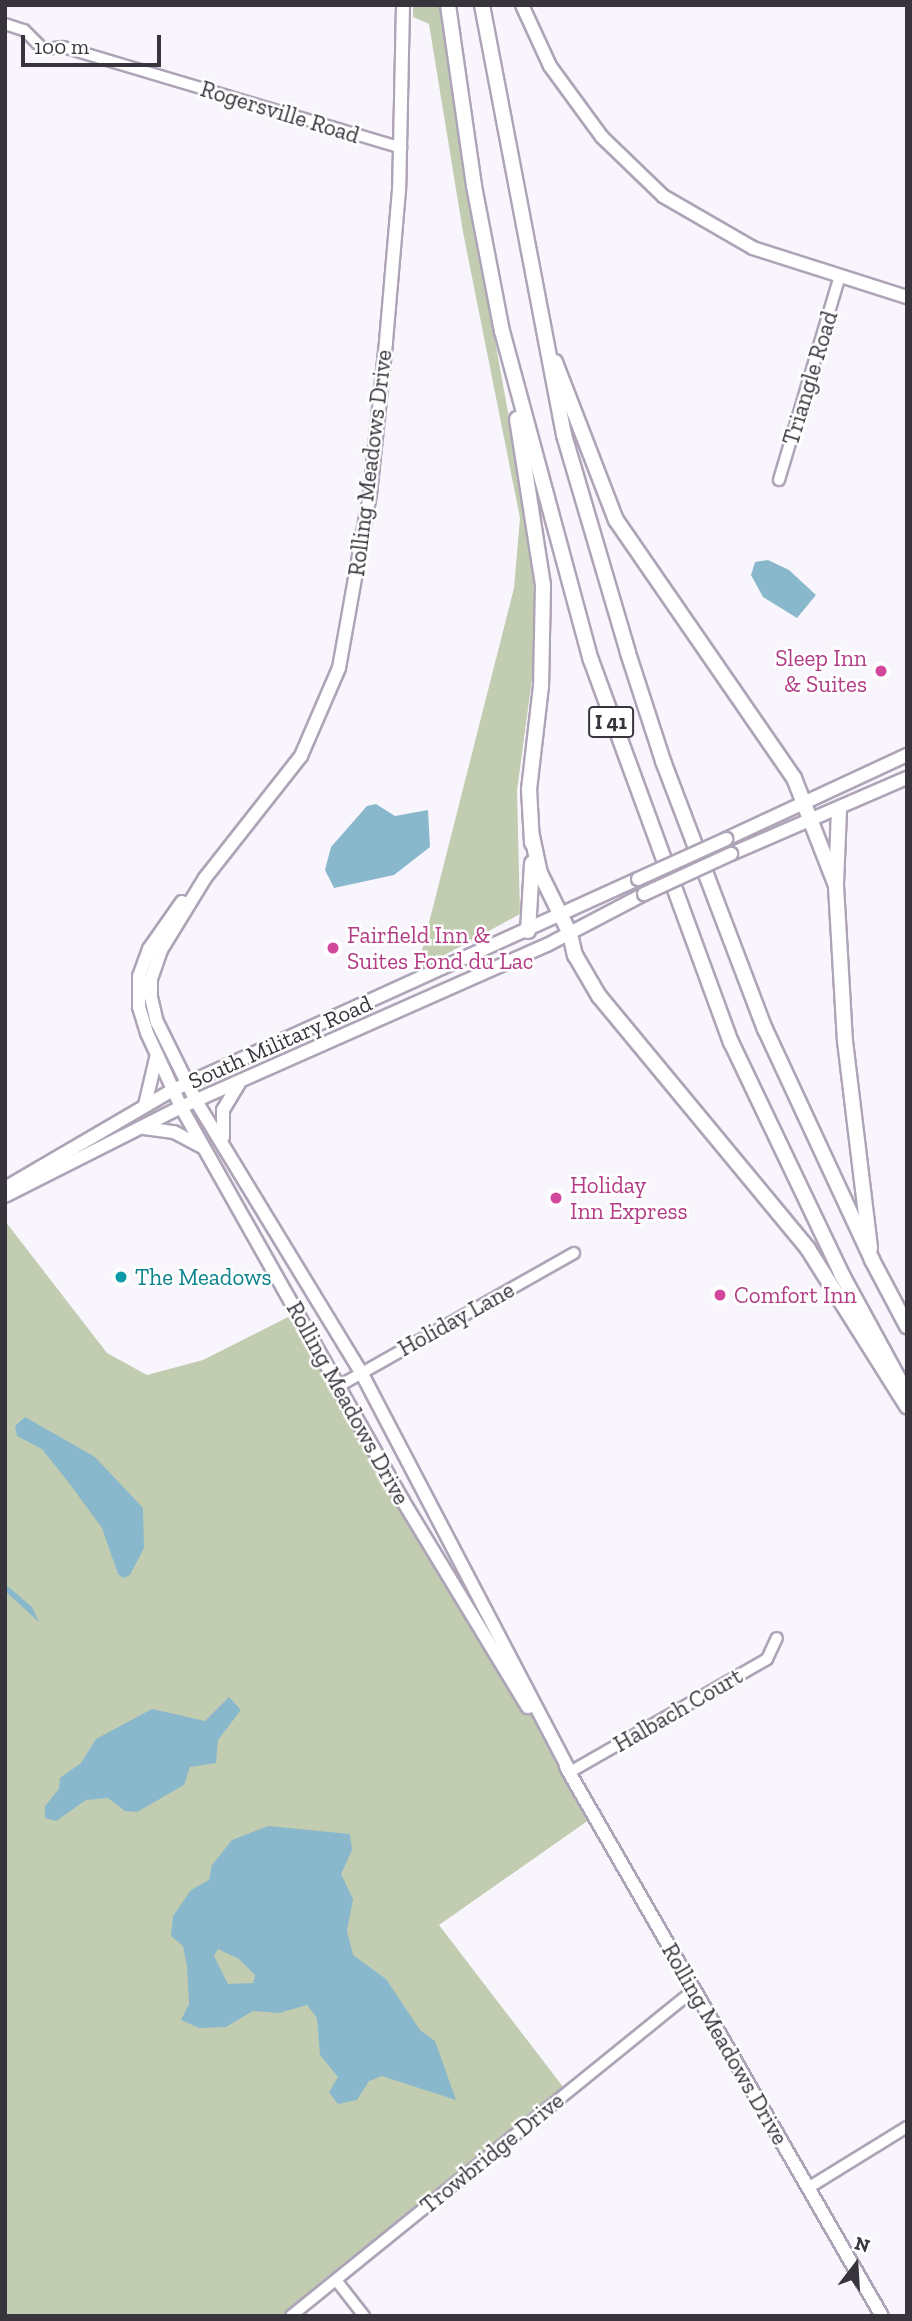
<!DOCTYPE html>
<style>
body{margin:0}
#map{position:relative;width:912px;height:2321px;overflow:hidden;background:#f9f5fd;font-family:"Zilla Slab",serif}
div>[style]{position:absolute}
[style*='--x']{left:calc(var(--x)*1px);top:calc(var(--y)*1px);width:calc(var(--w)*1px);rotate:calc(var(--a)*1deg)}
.green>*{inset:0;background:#c2ccb1}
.water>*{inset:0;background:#89b8cc}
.roads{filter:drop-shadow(2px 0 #aea4b7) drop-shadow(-2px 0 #aea4b7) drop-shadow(0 2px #aea4b7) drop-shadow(0 -2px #aea4b7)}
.minor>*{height:10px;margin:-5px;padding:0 5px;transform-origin:5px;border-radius:5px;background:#fff}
.major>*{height:12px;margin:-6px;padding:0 6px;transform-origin:6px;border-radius:6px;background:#fff}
.highway>*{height:14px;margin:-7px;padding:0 7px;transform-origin:7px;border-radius:7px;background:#fff}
.bridges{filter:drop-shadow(2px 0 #aea4b7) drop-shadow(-2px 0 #aea4b7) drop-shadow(0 2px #aea4b7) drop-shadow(0 -2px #aea4b7)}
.major-bridge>*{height:12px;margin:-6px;padding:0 6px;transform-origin:6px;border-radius:6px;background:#fff}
.dots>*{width:19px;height:19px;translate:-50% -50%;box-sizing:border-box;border:4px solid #fff;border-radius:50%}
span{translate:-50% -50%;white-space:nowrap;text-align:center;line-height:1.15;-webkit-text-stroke:5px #fff;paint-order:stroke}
.shield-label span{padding:2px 5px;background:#fff;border:2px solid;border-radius:5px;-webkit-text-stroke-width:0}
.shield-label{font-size:21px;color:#38343c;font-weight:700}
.street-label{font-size:23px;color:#38343c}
.hotel-label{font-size:23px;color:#b23c85}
.right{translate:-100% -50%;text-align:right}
.left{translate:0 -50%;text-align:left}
.culture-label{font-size:23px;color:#0d838f}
.frame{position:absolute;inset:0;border:7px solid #38343c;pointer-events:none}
.north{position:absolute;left:821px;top:2230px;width:70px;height:70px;-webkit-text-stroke:5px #fff;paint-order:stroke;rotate:17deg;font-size:19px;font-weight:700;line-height:28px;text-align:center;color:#38343c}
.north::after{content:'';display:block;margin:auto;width:24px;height:32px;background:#38343c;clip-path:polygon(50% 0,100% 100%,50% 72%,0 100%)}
.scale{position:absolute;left:21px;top:35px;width:140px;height:32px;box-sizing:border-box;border:4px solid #38343c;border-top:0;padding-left:9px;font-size:21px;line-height:24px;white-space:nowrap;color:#38343c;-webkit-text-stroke:5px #fff;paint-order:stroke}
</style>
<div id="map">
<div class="green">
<div style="clip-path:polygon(413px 5px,444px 5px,459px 142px,529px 528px,536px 616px,534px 664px,517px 791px,520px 914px,417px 970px,514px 588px,520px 518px,463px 232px,429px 24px,413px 17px)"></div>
<div style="clip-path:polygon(5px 1221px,107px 1353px,147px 1375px,203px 1360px,298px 1312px,461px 1603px,596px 1815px,439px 1925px,567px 2092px,291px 2316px,5px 2316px)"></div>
</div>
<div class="water">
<div style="clip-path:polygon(768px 560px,789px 570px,816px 595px,797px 618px,763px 597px,751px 575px,755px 562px)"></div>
<div style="clip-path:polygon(376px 804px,395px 816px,428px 810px,430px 847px,394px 875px,334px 888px,325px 870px,331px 847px,367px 806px)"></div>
<div style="clip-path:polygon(25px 1417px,95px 1457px,143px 1508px,144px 1548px,130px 1575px,123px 1578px,118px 1574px,102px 1528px,69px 1483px,42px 1449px,17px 1436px,15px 1426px)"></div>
<div style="clip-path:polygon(5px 1584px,32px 1607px,39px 1622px,5px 1591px)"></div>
<div style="clip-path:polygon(229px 1697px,241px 1710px,218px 1740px,216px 1763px,190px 1767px,184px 1785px,137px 1812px,125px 1811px,108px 1798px,86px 1800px,56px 1821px,45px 1818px,45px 1806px,59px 1789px,60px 1778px,81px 1763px,96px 1739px,152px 1709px,205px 1721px)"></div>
<div style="clip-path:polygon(evenodd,268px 1826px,350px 1834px,352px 1850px,341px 1874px,353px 1899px,347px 1931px,353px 1955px,386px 1979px,420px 2030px,435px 2041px,456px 2100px,382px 2076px,369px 2081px,357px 2100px,338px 2104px,329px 2092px,338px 2077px,320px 2055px,317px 2018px,307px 2005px,279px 2013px,253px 2011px,226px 2027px,199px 2028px,181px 2020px,189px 2004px,187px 1967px,183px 1946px,171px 1936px,173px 1916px,191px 1890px,209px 1880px,212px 1865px,232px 1840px,268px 1826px,218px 1949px,239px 1959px,255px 1975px,253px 1983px,228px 1984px,214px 1956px,218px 1949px)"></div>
</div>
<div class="roads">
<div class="minor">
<div style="--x:5;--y:24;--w:20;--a:18"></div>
<div style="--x:24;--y:30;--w:27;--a:45"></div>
<div style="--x:43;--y:49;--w:20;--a:-6"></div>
<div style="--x:63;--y:47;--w:353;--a:16.6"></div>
<div style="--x:779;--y:480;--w:213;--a:-73.4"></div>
<div style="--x:339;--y:1386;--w:270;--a:-29.5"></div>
<div style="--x:570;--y:1772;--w:227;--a:-29.8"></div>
<div style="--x:767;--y:1659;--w:23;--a:-65"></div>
<div style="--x:808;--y:2188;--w:116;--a:-31.6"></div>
<div style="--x:336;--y:2280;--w:46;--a:52.1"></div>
<div style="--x:291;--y:2316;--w:518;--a:-38.97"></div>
</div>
<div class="major">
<div style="--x:403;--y:5;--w:185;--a:91.2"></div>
<div style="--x:399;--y:190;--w:153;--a:94.9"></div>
<div style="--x:386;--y:342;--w:153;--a:96"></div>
<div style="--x:370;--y:494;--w:177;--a:100.1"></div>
<div style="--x:339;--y:668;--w:96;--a:113.4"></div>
<div style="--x:301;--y:756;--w:155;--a:128.2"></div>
<div style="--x:205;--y:878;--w:84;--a:121.4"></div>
<div style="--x:161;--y:950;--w:31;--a:109"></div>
<div style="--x:151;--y:979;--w:18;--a:90"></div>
<div style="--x:151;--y:997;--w:26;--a:77"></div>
<div style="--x:157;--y:1022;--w:88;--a:63.7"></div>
<div style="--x:196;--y:1101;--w:317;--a:58.7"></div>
<div style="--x:361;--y:1372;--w:451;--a:62.4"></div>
<div style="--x:522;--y:5;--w:67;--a:65.3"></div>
<div style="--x:550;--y:66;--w:88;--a:53.8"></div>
<div style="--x:602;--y:137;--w:85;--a:44"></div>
<div style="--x:663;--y:196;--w:104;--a:30"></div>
<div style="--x:753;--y:248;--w:162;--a:17.7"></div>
<div style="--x:726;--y:839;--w:200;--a:-24.9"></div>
<div style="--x:731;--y:854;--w:192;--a:-23.4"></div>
<div style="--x:182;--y:902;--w:57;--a:125.1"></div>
<div style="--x:149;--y:949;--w:29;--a:110"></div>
<div style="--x:139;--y:976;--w:31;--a:90"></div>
<div style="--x:139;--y:1007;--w:27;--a:73"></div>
<div style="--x:147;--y:1033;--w:81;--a:65.3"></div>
<div style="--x:181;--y:1107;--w:452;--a:60.6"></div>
<div style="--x:403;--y:1501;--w:241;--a:58.8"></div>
<div style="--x:145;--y:1105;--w:48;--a:-76.8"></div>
<div style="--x:144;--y:1128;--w:30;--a:8"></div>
<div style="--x:174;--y:1132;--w:32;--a:28"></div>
<div style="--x:223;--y:1137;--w:27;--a:-90"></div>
<div style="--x:223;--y:1110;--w:31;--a:-59"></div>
<div style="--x:5;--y:1188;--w:194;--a:-30.3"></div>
<div style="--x:173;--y:1090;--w:511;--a:-24.41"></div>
<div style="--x:5;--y:1196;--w:197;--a:-26.8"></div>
<div style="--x:181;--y:1107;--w:400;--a:-23.9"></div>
<div style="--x:547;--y:945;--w:110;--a:-27.7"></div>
<div style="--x:566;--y:1767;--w:633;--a:60.08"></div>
</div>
<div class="highway">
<div style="--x:448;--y:5;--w:183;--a:81.8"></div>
<div style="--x:474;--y:186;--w:148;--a:79.1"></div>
<div style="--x:502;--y:331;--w:341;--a:74.9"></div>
<div style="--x:591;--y:660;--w:407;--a:69.9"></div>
<div style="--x:731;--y:1042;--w:258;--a:64.5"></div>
<div style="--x:842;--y:1275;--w:136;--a:61.4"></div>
<div style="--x:482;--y:5;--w:438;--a:79.2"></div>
<div style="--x:564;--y:435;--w:227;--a:73.6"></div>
<div style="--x:628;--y:653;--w:114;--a:72"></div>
<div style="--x:663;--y:761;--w:287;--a:69.2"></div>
<div style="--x:765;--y:1029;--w:255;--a:65.1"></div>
<div style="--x:872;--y:1260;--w:75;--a:62.1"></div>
<div style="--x:555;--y:362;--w:169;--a:68.9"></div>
<div style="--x:616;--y:520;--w:313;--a:55.4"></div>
<div style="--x:794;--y:778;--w:116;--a:68.7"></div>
<div style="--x:517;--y:419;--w:168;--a:81.1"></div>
<div style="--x:543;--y:585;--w:101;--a:91.1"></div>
<div style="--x:541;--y:686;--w:104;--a:96.6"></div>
<div style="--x:529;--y:789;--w:54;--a:86.8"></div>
<div style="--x:839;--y:810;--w:76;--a:92.3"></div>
<div style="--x:836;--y:886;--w:155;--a:86.7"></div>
<div style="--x:845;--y:1041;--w:209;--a:83.1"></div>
<div style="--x:532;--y:836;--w:38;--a:78"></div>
<div style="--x:540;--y:873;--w:68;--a:63.8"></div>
<div style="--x:570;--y:934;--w:22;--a:77"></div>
<div style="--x:575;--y:955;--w:48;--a:59.7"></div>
<div style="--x:599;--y:996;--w:328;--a:50.4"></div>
<div style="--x:808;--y:1249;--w:186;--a:57.8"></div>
<div style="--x:528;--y:931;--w:68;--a:-86.6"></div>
</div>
</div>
<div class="bridges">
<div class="major-bridge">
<div style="--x:638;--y:879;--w:97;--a:-24.4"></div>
<div style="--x:644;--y:894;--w:96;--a:-24.7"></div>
</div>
</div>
<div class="dots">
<div style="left:881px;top:671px;background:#d1479c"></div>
<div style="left:333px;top:948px;background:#d1479c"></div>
<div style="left:556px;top:1198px;background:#d1479c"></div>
<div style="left:121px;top:1277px;background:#0f9aa8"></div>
<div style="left:720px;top:1295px;background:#d1479c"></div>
</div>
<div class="shield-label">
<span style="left:611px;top:722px">I 41</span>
</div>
<div class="street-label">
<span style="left:280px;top:112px;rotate:17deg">Rogersville Road</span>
<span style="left:810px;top:378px;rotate:-73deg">Triangle Road</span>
<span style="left:370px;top:463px;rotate:-83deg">Rolling Meadows Drive</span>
<span style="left:280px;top:1042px;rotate:-24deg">South Military Road</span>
<span style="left:456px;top:1319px;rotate:-29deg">Holiday Lane</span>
<span style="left:348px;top:1403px;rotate:61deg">Rolling Meadows Drive</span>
<span style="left:678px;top:1710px;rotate:-30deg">Halbach Court</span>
<span style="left:725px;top:2044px;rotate:60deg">Rolling Meadows Drive</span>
<span style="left:492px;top:2153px;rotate:-39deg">Trowbridge Drive</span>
</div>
<div class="hotel-label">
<span class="right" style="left:867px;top:671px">Sleep Inn<br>&amp; Suites</span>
<span class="left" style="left:347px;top:948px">Fairfield Inn &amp;<br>Suites Fond du Lac</span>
<span class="left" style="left:570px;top:1198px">Holiday<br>Inn Express</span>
<span class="left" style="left:734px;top:1295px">Comfort Inn</span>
</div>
<div class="culture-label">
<span class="left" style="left:135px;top:1277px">The Meadows</span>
</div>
<div class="frame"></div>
<div class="north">N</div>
<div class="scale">100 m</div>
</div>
